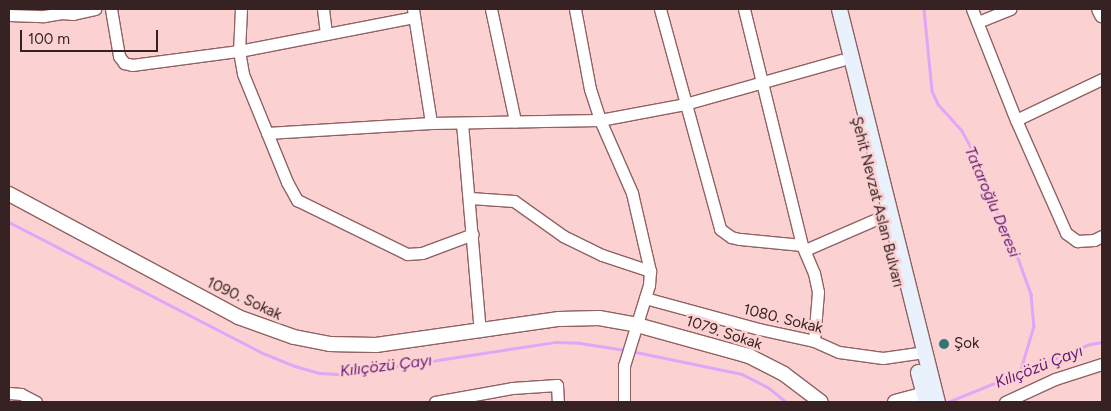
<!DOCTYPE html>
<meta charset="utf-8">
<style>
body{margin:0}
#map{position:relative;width:1111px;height:411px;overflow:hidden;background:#fcd1d2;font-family:Figtree,sans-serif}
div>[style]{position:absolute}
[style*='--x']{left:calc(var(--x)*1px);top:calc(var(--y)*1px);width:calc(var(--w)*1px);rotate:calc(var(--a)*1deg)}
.stream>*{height:2.5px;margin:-1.25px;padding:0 1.25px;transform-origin:1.25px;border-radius:1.25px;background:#e2a5f8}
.roads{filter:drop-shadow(1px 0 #8f6263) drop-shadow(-1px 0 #8f6263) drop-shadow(0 1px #8f6263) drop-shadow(0 -1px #8f6263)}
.minor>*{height:11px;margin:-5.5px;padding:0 5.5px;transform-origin:5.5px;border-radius:5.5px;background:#fff}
.tertiary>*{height:14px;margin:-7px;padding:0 7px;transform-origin:7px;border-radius:7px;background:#fff}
.secondary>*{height:15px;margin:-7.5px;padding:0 7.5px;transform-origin:7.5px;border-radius:7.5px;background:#e9f1fd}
.dots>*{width:14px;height:14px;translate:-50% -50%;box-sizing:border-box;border:2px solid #fcd1d2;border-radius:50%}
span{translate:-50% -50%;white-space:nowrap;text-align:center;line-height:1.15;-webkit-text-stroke:5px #fcd1d2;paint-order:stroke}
.street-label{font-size:15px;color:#362223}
.poi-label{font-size:15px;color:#362223}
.left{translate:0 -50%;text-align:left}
.water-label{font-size:16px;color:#621879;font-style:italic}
.frame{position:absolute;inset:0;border:10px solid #362223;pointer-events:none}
.scale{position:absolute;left:20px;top:30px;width:138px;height:22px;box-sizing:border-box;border:2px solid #362223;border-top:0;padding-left:6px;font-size:15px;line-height:18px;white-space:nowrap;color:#362223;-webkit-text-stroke:4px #fcd1d2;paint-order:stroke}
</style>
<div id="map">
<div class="stream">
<div style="--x:924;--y:9;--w:82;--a:84.4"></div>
<div style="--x:932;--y:91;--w:14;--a:65"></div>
<div style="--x:938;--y:104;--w:36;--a:48"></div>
<div style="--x:962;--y:131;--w:18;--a:61"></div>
<div style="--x:971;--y:147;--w:61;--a:68.9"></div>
<div style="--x:993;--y:204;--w:39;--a:63"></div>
<div style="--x:1011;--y:239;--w:59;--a:70"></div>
<div style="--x:1031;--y:294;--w:32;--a:85"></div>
<div style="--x:1034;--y:326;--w:49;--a:106.6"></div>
<div style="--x:9;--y:222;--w:288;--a:27.3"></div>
<div style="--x:265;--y:354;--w:32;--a:22"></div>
<div style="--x:295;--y:366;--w:25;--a:16"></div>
<div style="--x:319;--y:373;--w:18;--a:3"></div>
<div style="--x:337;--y:374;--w:29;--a:-6"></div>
<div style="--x:366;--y:371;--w:192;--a:-8.7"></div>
<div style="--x:556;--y:342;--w:24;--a:2"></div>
<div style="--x:580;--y:343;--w:47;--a:8.7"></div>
<div style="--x:631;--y:351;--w:113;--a:11.7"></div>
<div style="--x:742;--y:374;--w:30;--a:27"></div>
<div style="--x:769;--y:388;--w:22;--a:39"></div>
<div style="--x:948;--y:402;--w:153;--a:-22.2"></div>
<div style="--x:1090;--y:344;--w:12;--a:-9"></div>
</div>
<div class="roads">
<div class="minor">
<div style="--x:61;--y:9;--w:4;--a:76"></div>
<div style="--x:62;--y:13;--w:11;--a:5"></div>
<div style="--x:73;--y:14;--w:23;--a:-13"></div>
<div style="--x:111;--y:9;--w:48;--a:80.3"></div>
<div style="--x:119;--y:56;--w:9;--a:54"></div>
<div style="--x:124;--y:63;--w:8;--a:14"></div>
<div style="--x:132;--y:65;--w:108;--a:-7.5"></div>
<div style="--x:239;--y:51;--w:178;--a:-11"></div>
<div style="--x:241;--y:9;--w:42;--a:92.7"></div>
<div style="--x:239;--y:51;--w:23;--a:80"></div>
<div style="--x:243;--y:74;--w:117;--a:67.8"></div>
<div style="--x:287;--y:182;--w:21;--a:61"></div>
<div style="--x:297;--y:200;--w:123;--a:26.1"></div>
<div style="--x:407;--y:254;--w:15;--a:-4"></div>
<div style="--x:422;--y:253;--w:54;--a:-20.4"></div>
<div style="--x:323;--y:9;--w:25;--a:83"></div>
<div style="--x:413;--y:9;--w:115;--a:81"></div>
<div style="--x:491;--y:9;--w:115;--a:77.9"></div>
<div style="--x:575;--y:9;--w:81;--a:79.4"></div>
<div style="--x:590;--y:89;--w:33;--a:72"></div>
<div style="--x:600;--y:120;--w:80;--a:66.3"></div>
<div style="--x:632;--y:193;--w:80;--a:77"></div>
<div style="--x:650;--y:271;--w:14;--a:94"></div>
<div style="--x:649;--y:285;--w:85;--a:107.2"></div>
<div style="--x:624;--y:366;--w:36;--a:90"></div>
<div style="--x:660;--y:9;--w:228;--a:74.7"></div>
<div style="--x:720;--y:229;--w:14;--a:36"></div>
<div style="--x:731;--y:237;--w:9;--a:13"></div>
<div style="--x:740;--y:239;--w:62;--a:5.5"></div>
<div style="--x:744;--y:9;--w:243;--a:76.2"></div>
<div style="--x:802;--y:245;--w:30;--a:67"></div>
<div style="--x:814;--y:273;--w:19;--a:78"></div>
<div style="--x:818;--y:292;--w:49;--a:94.7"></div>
<div style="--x:972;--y:9;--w:119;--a:68.4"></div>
<div style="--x:1016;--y:120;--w:124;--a:66.1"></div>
<div style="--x:1066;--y:233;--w:14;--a:36"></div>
<div style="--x:1077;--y:241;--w:17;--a:-3"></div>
<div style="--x:1094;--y:240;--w:9;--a:-27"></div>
<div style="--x:9;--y:15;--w:35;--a:2"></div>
<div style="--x:44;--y:16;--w:18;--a:-9"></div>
<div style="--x:978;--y:22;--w:35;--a:-22"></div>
<div style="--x:1016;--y:120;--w:95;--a:-25.5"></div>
<div style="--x:462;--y:123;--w:209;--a:85.1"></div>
<div style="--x:267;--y:133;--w:164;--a:-3.5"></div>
<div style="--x:431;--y:123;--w:169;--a:-1"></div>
<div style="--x:600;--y:120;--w:86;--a:-10.7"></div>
<div style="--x:685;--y:104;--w:163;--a:-15.7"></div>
<div style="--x:470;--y:198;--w:44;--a:3.9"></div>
<div style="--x:514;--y:201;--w:60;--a:35.5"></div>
<div style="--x:563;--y:236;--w:43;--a:26"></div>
<div style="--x:602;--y:255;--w:51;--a:18.4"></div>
<div style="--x:805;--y:250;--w:83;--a:-23.5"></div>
<div style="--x:645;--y:298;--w:118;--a:15.2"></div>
<div style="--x:759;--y:329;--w:56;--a:12.3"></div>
<div style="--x:814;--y:341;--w:27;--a:24"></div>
<div style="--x:839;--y:352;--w:44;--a:7.8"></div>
<div style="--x:883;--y:358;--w:41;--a:-8.3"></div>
<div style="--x:9;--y:393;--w:12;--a:5"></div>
<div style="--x:21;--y:394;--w:17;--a:28"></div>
<div style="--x:435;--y:402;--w:78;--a:-10.3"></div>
<div style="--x:512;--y:388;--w:45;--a:-3.8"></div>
<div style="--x:557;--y:385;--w:17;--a:87"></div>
<div style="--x:1005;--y:402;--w:55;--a:-24.7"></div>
<div style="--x:1055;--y:379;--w:49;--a:-17.7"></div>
</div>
<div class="tertiary">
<div style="--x:1099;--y:9;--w:7;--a:63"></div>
<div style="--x:9;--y:194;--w:260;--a:28.2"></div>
<div style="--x:238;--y:317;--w:59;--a:19.7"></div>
<div style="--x:294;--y:337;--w:36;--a:11"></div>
<div style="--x:329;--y:344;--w:47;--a:1.2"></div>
<div style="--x:376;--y:345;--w:185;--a:-8.1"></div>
<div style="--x:559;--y:319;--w:40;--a:-1.4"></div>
<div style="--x:599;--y:318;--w:39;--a:10"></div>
<div style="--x:637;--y:325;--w:116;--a:15.5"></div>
<div style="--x:749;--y:356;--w:39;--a:27"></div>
<div style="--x:784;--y:374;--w:46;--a:37.1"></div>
<div style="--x:895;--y:402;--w:39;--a:-15"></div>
</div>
<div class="secondary">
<div style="--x:839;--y:9;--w:405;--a:76"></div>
<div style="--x:918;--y:372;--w:31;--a:75"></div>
</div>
</div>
<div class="dots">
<div style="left:944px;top:344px;background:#2d7778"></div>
</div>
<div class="street-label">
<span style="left:877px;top:202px;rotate:76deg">Şehit Nevzat Aslan Bulvarı</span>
<span style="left:244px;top:299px;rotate:25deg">1090. Sokak</span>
<span style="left:783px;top:319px;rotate:14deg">1080. Sokak</span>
<span style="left:724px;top:333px;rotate:18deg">1079. Sokak</span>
</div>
<div class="poi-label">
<span class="left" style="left:954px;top:344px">Şok</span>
</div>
<div class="water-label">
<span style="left:992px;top:202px;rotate:67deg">Tataroğlu Deresi</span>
<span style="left:386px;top:366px;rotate:-7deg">Kılıçözü Çayı</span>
<span style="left:1039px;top:367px;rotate:-21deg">Kılıçözü Çayı</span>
</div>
<div class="frame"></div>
<div class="scale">100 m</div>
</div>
